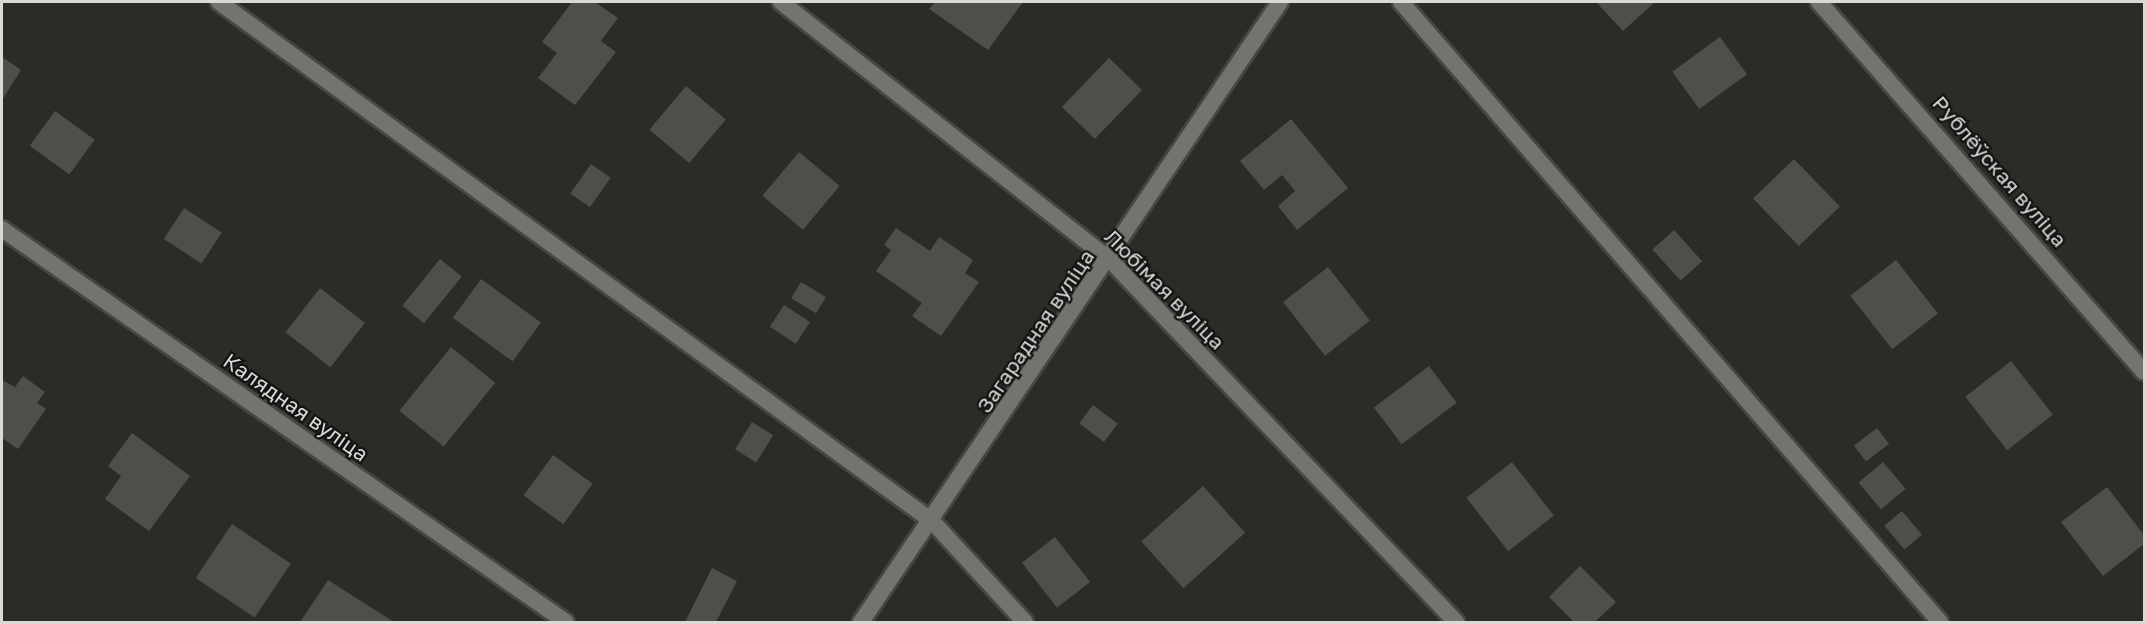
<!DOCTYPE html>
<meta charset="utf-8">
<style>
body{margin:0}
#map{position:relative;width:2146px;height:624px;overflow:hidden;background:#2a2c27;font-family:"Golos Text",sans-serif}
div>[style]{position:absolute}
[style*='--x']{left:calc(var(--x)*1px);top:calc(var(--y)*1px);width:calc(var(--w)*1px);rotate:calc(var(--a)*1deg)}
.building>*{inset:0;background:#4d4f49;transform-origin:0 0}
.roads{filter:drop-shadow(2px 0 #464744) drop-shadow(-2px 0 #464744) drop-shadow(0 2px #464744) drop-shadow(0 -2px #464744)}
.service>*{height:16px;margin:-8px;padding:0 8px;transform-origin:8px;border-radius:8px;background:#72746e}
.minor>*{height:16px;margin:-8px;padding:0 8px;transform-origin:8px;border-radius:8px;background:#72746e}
span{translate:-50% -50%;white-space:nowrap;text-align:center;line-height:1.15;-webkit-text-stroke:4.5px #131412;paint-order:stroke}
.street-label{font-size:21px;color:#d9dad7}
.frame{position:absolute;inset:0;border:3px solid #d9dad7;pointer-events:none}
</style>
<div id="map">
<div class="building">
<div style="clip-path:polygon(572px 2px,595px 2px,618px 18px,601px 41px,616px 52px,575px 105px,538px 78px,557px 53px,542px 42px)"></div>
<div style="clip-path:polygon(935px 2px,1023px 2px,988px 50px,929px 9px)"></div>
<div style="clip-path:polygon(1596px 2px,1655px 2px,1623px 31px)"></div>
<div style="left:1720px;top:37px;width:46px;height:59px;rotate:54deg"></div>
<div style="clip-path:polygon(2px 57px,21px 70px,2px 100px)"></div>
<div style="left:1109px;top:58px;width:46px;height:68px;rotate:44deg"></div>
<div style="left:686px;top:86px;width:52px;height:57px;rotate:40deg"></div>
<div style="left:55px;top:111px;width:49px;height:43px;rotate:36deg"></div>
<div style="clip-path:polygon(1291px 119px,1348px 188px,1297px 230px,1278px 206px,1295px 191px,1282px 175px,1264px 190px,1240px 161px)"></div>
<div style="left:799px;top:152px;width:53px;height:57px;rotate:40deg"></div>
<div style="left:1794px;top:159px;width:66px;height:57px;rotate:46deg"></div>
<div style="left:591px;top:164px;width:24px;height:36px;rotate:35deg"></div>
<div style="left:184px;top:208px;width:45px;height:37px;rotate:33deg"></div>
<div style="clip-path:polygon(896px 228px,930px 251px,939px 237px,973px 260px,965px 273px,979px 282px,941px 336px,912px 316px,922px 303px,876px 271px,891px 250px,884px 245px)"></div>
<div style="left:1674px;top:230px;width:42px;height:29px;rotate:48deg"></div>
<div style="left:440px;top:259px;width:28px;height:60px;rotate:39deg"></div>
<div style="left:1896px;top:260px;width:68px;height:58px;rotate:52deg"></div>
<div style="left:1328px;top:267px;width:68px;height:57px;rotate:52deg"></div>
<div style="left:481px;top:279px;width:74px;height:48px;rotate:36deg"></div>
<div style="left:801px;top:282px;width:29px;height:19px;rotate:31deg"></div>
<div style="left:320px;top:288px;width:57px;height:56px;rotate:38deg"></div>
<div style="left:784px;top:305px;width:31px;height:26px;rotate:33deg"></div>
<div style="left:451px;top:347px;width:57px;height:82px;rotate:39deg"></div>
<div style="left:2011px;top:361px;width:68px;height:58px;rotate:52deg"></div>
<div style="left:1429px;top:366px;width:46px;height:69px;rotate:53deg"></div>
<div style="clip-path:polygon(23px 376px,45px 392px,37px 403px,46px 409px,18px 449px,2px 438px,2px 380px,15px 387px)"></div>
<div style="left:1093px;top:405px;width:31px;height:23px;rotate:37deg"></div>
<div style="left:752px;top:422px;width:25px;height:32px;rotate:32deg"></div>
<div style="left:1877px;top:428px;width:20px;height:29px;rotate:53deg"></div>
<div style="clip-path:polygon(132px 433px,190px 476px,149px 531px,105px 499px,121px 476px,108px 466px)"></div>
<div style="left:553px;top:455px;width:49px;height:50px;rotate:36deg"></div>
<div style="left:1512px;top:462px;width:68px;height:58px;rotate:52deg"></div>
<div style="left:1883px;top:462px;width:35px;height:32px;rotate:50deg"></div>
<div style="left:1203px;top:486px;width:63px;height:83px;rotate:48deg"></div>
<div style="clip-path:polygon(2107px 487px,2144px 535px,2144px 544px,2103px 576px,2061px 522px)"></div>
<div style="left:1902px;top:511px;width:31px;height:23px;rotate:50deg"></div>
<div style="left:232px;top:524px;width:71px;height:65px;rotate:34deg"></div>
<div style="left:1055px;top:537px;width:57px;height:42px;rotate:52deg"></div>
<div style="clip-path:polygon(1580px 566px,1616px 602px,1595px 622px,1574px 622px,1549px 597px)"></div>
<div style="clip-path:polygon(712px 568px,737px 581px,716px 622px,685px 622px)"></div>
<div style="clip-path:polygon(328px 580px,394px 622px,300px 622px)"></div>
</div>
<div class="roads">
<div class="service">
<div style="--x:219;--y:2;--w:882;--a:36.05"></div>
<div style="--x:932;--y:521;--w:137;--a:47.4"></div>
<div style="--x:1401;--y:2;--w:822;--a:49"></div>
</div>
<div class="minor">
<div style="--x:781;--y:2;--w:418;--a:38.1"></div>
<div style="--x:1110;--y:260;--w:501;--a:46.29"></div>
<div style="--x:1819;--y:2;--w:492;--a:48.7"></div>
<div style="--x:2;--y:229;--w:687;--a:34.87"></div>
<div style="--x:861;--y:622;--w:748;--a:-55.95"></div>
</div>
</div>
<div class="street-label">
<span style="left:2000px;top:171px;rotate:49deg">Рублёўская вуліца</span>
<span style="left:1165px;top:289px;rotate:45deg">Любімая вуліца</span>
<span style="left:1035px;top:331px;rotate:-56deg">Загарадная вуліца</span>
<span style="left:296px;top:407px;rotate:35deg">Калядная вуліца</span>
</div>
<div class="frame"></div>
</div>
